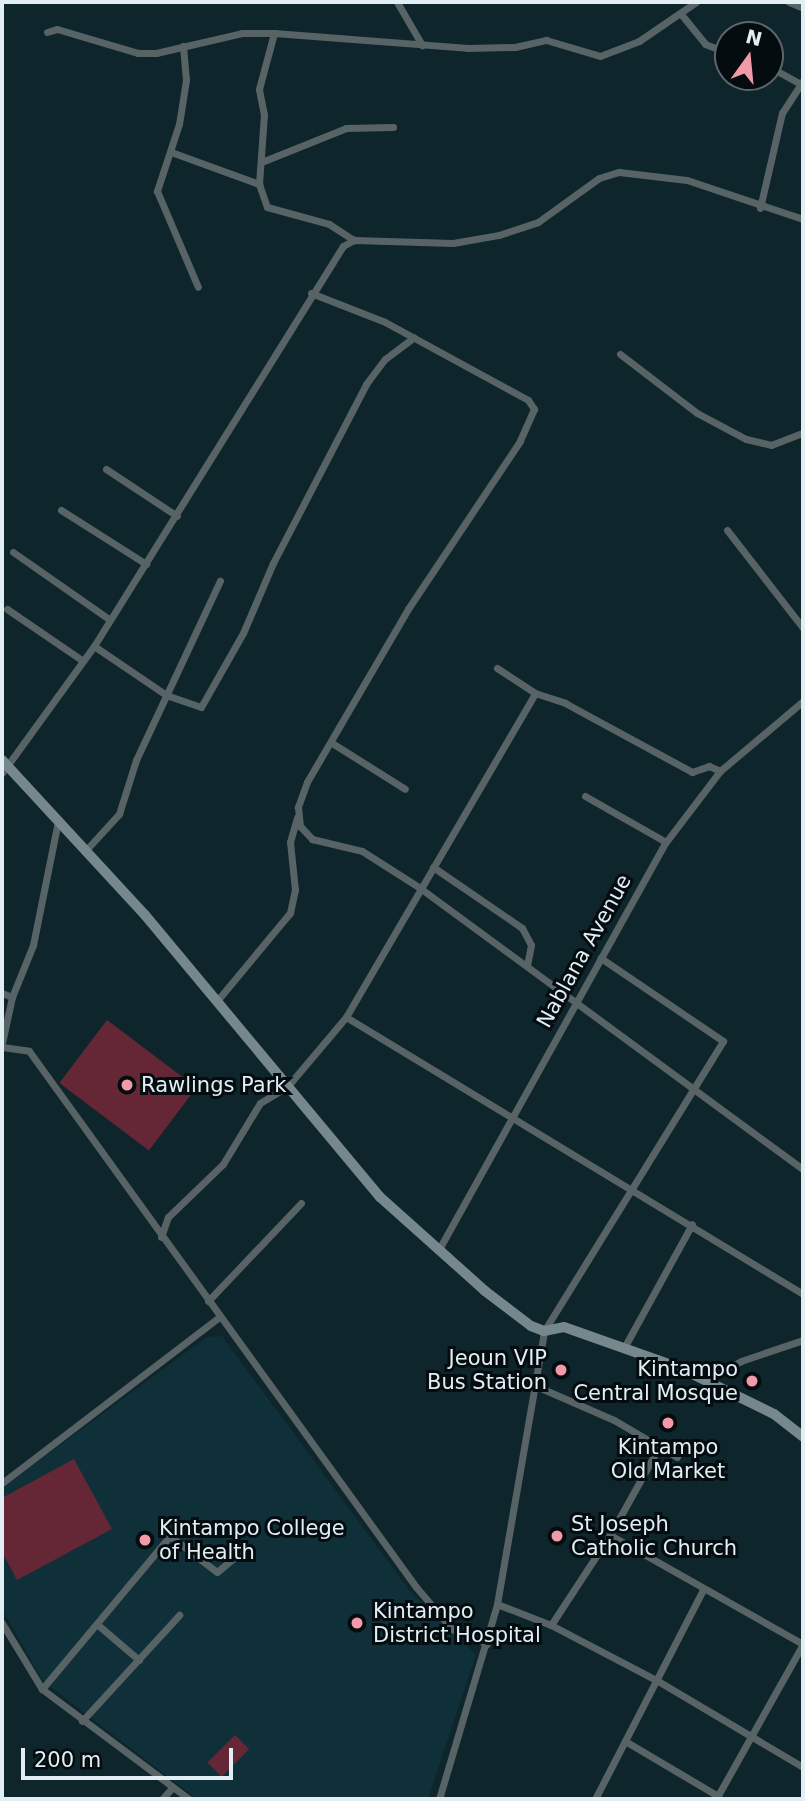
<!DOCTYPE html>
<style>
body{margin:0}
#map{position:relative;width:805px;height:1801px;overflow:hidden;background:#0f252c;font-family:"DejaVu Sans",sans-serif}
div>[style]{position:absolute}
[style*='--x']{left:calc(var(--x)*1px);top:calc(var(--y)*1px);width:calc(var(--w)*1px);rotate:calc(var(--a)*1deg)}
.built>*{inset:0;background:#103039}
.green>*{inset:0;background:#652735;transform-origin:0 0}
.minor>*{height:7px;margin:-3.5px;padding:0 3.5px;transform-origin:3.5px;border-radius:3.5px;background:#586366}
.secondary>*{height:10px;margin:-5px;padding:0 5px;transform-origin:5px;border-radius:5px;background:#77888d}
.dots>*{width:19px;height:19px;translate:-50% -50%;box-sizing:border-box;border:4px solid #040c0f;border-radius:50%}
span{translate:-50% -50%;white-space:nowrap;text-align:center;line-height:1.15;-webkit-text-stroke:6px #040c0f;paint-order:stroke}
.street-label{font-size:21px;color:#e1eef3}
.poi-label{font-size:21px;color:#e1eef3}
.left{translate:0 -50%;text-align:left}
.right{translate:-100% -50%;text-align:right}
.frame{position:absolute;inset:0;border:4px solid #e1eef3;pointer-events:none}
.north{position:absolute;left:714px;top:21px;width:70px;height:70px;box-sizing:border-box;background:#040c0f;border:2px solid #5c666a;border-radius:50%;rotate:15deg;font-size:19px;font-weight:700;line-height:28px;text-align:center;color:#e1eef3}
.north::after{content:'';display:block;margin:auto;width:24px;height:32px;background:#f39aaa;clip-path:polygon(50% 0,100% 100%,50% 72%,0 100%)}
.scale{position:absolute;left:21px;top:1748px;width:212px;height:32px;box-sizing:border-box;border:4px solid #e1eef3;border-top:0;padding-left:9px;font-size:21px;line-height:24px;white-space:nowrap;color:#e1eef3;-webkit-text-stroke:5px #040c0f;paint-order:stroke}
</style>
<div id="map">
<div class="built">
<div style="clip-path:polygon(222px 1336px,409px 1590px,476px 1655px,428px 1799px,197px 1799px,43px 1681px,2px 1609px,2px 1488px,207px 1337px)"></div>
</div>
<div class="green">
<div style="left:107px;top:1020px;width:112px;height:79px;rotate:37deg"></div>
<div style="clip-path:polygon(74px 1459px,112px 1529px,17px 1580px,2px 1552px,2px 1498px)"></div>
<div style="left:235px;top:1735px;width:20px;height:39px;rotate:45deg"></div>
</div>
<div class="minor">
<div style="--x:397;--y:2;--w:50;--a:59.8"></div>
<div style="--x:789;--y:2;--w:15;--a:23"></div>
<div style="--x:681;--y:14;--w:38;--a:51"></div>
<div style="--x:705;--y:44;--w:25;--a:21"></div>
<div style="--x:47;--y:32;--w:10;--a:-17"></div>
<div style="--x:57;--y:29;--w:84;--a:16.5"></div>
<div style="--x:138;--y:53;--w:18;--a:0"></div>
<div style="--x:156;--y:53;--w:88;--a:-13.1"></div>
<div style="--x:242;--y:33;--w:32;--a:0"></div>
<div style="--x:274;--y:33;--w:194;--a:4.4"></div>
<div style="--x:467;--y:48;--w:48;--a:-1.2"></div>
<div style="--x:515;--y:47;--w:32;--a:-13"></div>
<div style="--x:546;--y:40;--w:56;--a:16.5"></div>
<div style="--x:600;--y:56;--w:42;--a:-21"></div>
<div style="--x:639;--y:41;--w:69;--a:-34.4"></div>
<div style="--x:183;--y:46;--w:34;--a:85"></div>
<div style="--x:186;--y:80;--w:45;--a:99"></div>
<div style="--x:179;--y:124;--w:71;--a:108.2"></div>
<div style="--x:157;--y:191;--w:104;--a:66.9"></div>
<div style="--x:770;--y:67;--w:35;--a:29"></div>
<div style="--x:171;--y:152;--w:94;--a:20"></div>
<div style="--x:259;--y:184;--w:24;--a:71"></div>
<div style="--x:267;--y:207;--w:64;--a:15.3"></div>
<div style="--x:329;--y:224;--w:30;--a:33"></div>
<div style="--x:264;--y:161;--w:88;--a:-21.9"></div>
<div style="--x:346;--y:128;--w:47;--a:-1.2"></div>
<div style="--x:259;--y:184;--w:69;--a:-85.9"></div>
<div style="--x:264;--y:115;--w:26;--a:-101"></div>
<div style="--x:259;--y:89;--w:58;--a:-75"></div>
<div style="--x:760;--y:208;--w:98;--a:-77"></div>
<div style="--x:782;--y:113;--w:38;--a:-57"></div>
<div style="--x:311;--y:293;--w:79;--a:21.4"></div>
<div style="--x:385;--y:322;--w:163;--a:28.6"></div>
<div style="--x:528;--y:400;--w:11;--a:56"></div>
<div style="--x:534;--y:409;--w:35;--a:114"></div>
<div style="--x:520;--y:441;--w:202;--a:123.7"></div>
<div style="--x:408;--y:609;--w:200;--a:120.3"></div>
<div style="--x:307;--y:782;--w:27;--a:110"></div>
<div style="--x:298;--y:807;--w:19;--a:84"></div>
<div style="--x:300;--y:826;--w:18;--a:47"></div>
<div style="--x:312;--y:839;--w:51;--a:13.5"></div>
<div style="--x:362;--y:851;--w:69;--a:32.5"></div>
<div style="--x:420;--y:888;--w:475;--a:36.3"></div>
<div style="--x:620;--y:354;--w:97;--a:37.5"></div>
<div style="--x:697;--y:413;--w:55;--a:28"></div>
<div style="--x:746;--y:439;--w:26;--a:13"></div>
<div style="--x:771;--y:445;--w:34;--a:-21"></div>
<div style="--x:106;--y:469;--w:85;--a:33.5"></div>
<div style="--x:61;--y:510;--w:101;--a:32.4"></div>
<div style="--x:727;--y:530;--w:124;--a:52.2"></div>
<div style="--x:13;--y:552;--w:118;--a:35"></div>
<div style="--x:7;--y:609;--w:92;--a:34.4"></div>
<div style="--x:94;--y:646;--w:87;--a:34.2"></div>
<div style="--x:166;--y:695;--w:37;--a:19"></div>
<div style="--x:201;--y:707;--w:85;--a:-60.4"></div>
<div style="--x:243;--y:633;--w:76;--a:-66.8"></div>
<div style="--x:273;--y:563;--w:202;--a:-62.5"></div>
<div style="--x:366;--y:384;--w:31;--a:-53"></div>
<div style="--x:385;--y:359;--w:36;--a:-37"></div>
<div style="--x:497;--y:668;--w:45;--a:33.3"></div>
<div style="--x:332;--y:743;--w:86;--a:32.2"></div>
<div style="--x:2;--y:773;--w:157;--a:-54.1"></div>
<div style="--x:94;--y:646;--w:471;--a:-58.1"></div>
<div style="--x:343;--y:246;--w:13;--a:-29"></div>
<div style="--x:354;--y:240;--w:99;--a:1.7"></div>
<div style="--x:453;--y:243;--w:47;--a:-9.9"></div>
<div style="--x:499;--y:235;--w:41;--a:-18.4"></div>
<div style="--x:538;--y:222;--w:75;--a:-35.8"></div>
<div style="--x:599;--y:178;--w:21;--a:-17"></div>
<div style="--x:619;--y:172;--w:68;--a:6.7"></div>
<div style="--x:687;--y:180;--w:122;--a:18.6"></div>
<div style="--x:585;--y:796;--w:93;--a:29.6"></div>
<div style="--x:86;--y:850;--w:49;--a:-47.5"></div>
<div style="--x:119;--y:814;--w:57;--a:-72.5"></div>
<div style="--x:136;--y:760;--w:198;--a:-64.9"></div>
<div style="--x:433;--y:867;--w:108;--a:34.4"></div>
<div style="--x:522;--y:928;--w:19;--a:62"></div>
<div style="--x:531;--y:945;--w:20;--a:101"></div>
<div style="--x:2;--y:993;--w:11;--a:22"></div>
<div style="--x:216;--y:1002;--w:116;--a:-50.3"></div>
<div style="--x:290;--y:913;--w:24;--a:-78"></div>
<div style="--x:295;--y:890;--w:48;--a:-95.9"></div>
<div style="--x:290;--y:842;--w:26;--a:-74"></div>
<div style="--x:346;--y:1017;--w:534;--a:31.22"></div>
<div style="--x:2;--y:1043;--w:47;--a:-77.7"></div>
<div style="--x:12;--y:997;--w:56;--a:-68"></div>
<div style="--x:33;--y:945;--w:126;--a:-78.6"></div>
<div style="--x:2;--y:1047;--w:27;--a:8"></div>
<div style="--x:29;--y:1051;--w:661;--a:54.17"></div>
<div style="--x:416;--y:1587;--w:55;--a:49.4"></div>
<div style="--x:452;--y:1629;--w:38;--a:23"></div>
<div style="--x:161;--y:1237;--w:21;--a:-71"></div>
<div style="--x:168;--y:1217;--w:76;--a:-43.9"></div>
<div style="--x:223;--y:1164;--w:71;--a:-58.8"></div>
<div style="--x:260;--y:1103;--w:31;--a:-31"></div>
<div style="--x:287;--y:1087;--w:92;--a:-49.9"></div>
<div style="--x:346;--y:1017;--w:375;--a:-59.7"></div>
<div style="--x:535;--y:693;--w:32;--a:18"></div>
<div style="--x:565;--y:703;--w:145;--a:28.5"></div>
<div style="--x:692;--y:772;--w:18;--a:-19"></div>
<div style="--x:709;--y:766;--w:12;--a:24"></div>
<div style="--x:438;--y:1251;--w:468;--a:-60.9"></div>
<div style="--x:666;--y:842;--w:89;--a:-52.7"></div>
<div style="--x:720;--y:771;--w:109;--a:-40.1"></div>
<div style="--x:208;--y:1301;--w:135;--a:-46.5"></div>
<div style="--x:625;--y:1346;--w:139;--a:-61.2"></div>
<div style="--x:706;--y:1379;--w:39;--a:-27"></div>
<div style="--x:741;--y:1361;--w:65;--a:-18.7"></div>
<div style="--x:536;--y:1386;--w:85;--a:23.6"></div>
<div style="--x:614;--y:1420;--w:73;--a:30.4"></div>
<div style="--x:2;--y:1483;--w:273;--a:-37.4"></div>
<div style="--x:610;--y:1535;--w:222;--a:29.5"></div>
<div style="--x:497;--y:1604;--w:58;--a:21.3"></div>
<div style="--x:551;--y:1625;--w:121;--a:27.6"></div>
<div style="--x:658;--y:1681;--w:169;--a:30.7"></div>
<div style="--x:2;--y:1623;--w:77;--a:58.8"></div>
<div style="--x:42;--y:1689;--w:184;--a:36.8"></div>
<div style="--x:98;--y:1625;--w:54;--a:40.5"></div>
<div style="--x:551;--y:1625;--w:108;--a:-56.8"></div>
<div style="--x:610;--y:1535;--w:101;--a:-60.9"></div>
<div style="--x:42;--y:1689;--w:199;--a:-50.1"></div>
<div style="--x:170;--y:1536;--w:59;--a:37.5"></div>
<div style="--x:217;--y:1572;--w:35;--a:-40"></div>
<div style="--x:82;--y:1721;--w:144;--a:-47.5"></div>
<div style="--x:625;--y:1741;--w:108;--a:30.6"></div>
<div style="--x:162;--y:1799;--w:15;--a:-48"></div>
<div style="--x:439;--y:1799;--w:203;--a:-73.4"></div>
<div style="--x:497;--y:1604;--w:277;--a:-80.2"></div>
<div style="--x:544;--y:1331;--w:341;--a:-58.3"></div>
<div style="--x:723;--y:1041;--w:148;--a:-145.8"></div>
<div style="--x:595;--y:1799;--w:237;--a:-62.7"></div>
<div style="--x:716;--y:1799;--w:178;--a:-60.7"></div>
</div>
<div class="secondary">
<div style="--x:2;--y:760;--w:211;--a:47.3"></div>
<div style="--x:145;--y:915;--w:367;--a:50.2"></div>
<div style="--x:380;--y:1197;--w:141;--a:41.8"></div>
<div style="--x:485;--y:1291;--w:58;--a:37.3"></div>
<div style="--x:531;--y:1326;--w:14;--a:21"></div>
<div style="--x:544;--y:1331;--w:20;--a:-11"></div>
<div style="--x:564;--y:1327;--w:123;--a:19.5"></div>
<div style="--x:680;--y:1368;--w:105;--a:26.1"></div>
<div style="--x:774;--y:1414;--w:37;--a:38"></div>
</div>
<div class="dots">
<div style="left:127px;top:1085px;background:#f39aaa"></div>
<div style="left:561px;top:1370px;background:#f39aaa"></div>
<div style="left:752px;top:1381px;background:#f39aaa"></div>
<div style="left:668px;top:1423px;background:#f39aaa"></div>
<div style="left:557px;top:1536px;background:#f39aaa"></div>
<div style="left:145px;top:1540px;background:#f39aaa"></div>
<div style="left:357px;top:1623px;background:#f39aaa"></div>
</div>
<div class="street-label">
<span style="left:584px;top:951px;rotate:-61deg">Nablana Avenue</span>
</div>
<div class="poi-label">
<span class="left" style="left:141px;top:1085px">Rawlings Park</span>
<span class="right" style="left:547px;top:1370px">Jeoun VIP<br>Bus Station</span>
<span class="right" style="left:738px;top:1381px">Kintampo<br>Central Mosque</span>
<span style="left:668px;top:1459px">Kintampo<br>Old Market</span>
<span class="left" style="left:571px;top:1536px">St Joseph<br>Catholic Church</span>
<span class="left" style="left:159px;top:1540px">Kintampo College<br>of Health</span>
<span class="left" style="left:373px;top:1623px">Kintampo<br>District Hospital</span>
</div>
<div class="frame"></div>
<div class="north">N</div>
<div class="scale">200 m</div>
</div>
